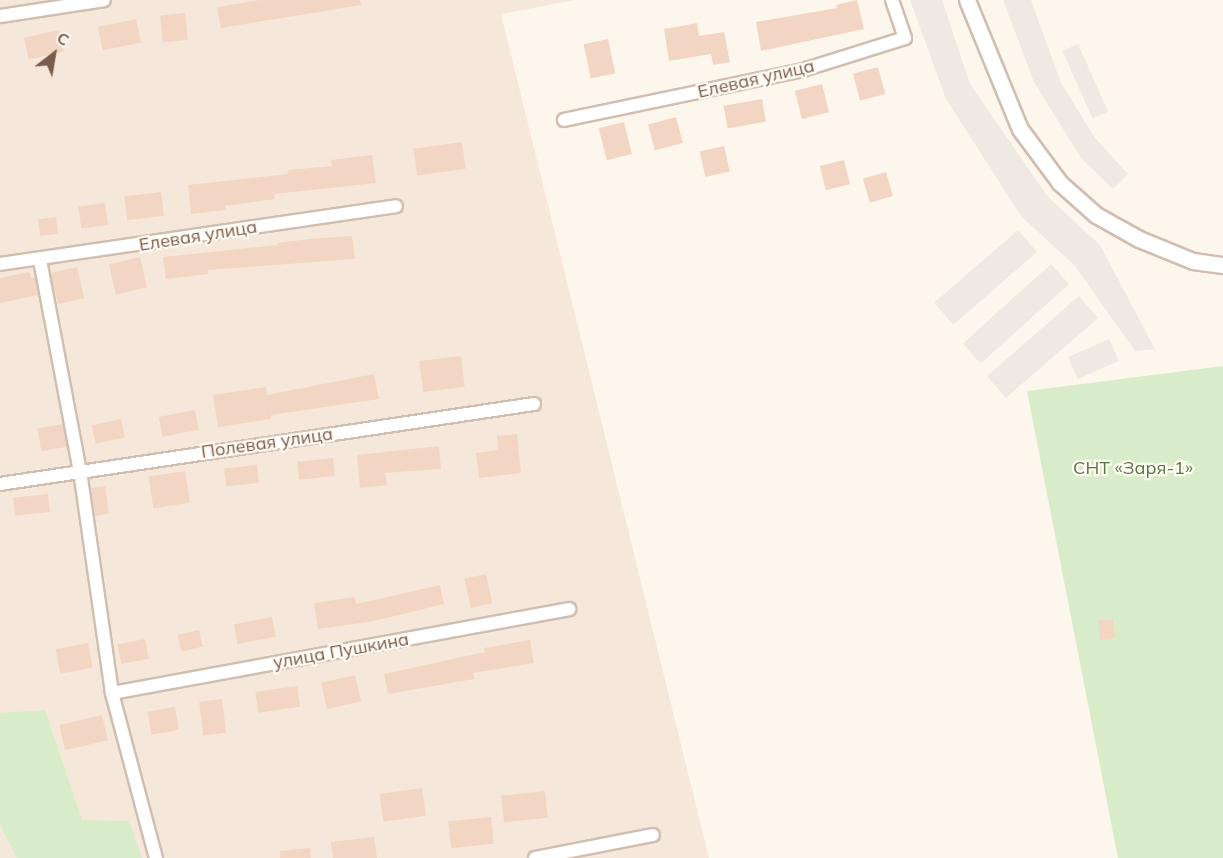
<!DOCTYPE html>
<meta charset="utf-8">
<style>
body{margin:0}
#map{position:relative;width:1223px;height:858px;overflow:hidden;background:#fdf6ec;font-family:Mulish,sans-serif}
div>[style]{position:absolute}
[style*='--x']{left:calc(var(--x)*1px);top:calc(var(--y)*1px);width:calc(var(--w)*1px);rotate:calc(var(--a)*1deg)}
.residential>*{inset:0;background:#f5e8da}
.industrial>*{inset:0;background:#efe9e4;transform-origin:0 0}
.green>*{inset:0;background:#d8ecc9}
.building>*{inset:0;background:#f3d5c3;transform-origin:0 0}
.roads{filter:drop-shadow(2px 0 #d1beb0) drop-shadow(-2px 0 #d1beb0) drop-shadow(0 2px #d1beb0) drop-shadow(0 -2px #d1beb0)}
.minor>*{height:12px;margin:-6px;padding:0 6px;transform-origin:6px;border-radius:6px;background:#fff}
.tertiary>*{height:15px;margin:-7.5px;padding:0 7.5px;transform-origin:7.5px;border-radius:7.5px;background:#fff}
span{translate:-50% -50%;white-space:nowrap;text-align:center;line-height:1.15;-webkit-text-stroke:4.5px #fffaf3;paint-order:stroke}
.street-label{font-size:18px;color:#7a5c4d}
.park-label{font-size:18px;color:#537a41}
.north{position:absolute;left:24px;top:24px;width:60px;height:60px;-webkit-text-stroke:4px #fffaf3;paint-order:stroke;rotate:31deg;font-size:16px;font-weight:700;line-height:24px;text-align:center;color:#7a5c4d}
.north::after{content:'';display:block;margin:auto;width:21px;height:27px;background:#7a5c4d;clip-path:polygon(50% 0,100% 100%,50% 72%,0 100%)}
</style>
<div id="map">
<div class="residential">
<div style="clip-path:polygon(0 0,575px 0,501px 14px,709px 858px,0 858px)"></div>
</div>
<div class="industrial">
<div style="clip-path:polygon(910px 0,942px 0,970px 84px,1048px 197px,1100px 245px,1155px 349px,1135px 351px,1075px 266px,1021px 216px,946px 99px)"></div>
<div style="clip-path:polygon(1003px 0,1031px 0,1061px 83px,1095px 138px,1128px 174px,1113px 189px,1081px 158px,1034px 82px)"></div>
<div style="left:1078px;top:44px;width:74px;height:17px;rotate:66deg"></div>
<div style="left:1018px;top:230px;width:29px;height:111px;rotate:49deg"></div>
<div style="left:1051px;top:264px;width:27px;height:119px;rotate:48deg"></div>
<div style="left:1079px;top:296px;width:29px;height:122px;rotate:49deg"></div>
<div style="left:1109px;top:339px;width:24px;height:45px;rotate:66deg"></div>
</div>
<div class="green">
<div style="clip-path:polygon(1223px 366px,1223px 858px,1118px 858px,1027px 391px)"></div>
<div style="clip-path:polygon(45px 710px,82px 820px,129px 821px,142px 858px,17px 858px,0 825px,0 713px)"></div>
</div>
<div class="building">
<div style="clip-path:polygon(260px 0,360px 0,361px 5px,221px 28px,217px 7px)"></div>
<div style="clip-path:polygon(857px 0,864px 29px,761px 51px,756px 22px,837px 8px,836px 5px)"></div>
<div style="left:185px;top:13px;width:27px;height:25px;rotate:84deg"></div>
<div style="left:136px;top:19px;width:24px;height:39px;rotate:78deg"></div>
<div style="clip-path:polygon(697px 23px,699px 36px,724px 32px,730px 62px,713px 65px,711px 54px,669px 61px,664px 29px)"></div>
<div style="left:59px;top:30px;width:22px;height:36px;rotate:77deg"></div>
<div style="left:608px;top:39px;width:35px;height:25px;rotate:78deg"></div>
<div style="left:878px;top:67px;width:28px;height:26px;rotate:75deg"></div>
<div style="left:822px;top:84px;width:29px;height:28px;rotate:76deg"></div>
<div style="left:762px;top:99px;width:23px;height:39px;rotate:80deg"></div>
<div style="left:676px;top:117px;width:27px;height:29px;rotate:75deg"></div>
<div style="left:624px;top:122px;width:33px;height:26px;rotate:76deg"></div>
<div style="left:462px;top:142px;width:27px;height:49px;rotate:82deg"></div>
<div style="left:724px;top:146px;width:26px;height:25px;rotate:77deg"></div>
<div style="clip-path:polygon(372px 155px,376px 183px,274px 194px,275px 199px,225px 206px,226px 210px,191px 214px,188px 185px,288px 174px,288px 170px,332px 166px,331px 160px)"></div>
<div style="left:844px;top:160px;width:25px;height:25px;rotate:76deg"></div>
<div style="left:886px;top:172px;width:25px;height:24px;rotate:74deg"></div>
<div style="left:161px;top:192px;width:24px;height:37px;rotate:83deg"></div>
<div style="left:105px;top:203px;width:22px;height:27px;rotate:82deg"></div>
<div style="left:56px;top:217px;width:17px;height:18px;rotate:83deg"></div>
<div style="clip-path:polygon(352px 236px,355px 259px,208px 270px,208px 274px,166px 279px,163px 257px,277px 245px,277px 243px,309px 239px)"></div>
<div style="left:140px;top:257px;width:31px;height:32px;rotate:77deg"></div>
<div style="left:77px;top:267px;width:32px;height:27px;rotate:77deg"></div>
<div style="clip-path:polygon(29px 272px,31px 278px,35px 277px,38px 295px,0 303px,0 278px)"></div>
<div style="left:461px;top:356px;width:31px;height:42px;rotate:83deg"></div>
<div style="clip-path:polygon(374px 374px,379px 399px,271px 415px,271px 419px,218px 427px,213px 395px,266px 387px,267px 395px)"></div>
<div style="left:195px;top:410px;width:20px;height:37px;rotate:79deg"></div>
<div style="left:121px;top:419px;width:19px;height:30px;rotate:78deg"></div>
<div style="left:63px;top:424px;width:23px;height:26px;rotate:80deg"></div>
<div style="clip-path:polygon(517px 434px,521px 473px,479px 478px,476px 453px,498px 450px,497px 436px)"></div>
<div style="clip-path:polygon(439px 446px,441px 469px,385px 473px,387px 485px,360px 488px,357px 455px)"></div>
<div style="left:333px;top:458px;width:18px;height:36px;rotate:84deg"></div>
<div style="left:257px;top:465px;width:18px;height:33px;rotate:84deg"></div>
<div style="left:185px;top:471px;width:32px;height:37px;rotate:81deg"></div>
<div style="left:105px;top:486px;width:28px;height:14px;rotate:82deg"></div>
<div style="left:48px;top:494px;width:18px;height:35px;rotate:84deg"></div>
<div style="left:486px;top:574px;width:30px;height:22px;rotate:78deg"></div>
<div style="clip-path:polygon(440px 585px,444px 604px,374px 621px,318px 629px,314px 603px,355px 597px,356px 604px)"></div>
<div style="left:272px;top:617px;width:20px;height:39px;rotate:79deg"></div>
<div style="left:1113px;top:619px;width:19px;height:15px;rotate:84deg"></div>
<div style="left:199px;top:630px;width:17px;height:22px;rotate:77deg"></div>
<div style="left:145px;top:639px;width:20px;height:28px;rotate:79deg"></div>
<div style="clip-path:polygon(530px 640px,534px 663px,473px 673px,474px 679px,388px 694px,384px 674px,485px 652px,484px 648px)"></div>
<div style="left:88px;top:643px;width:25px;height:33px;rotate:79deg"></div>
<div style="left:355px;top:675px;width:27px;height:35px;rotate:77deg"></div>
<div style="left:297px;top:686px;width:21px;height:42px;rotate:82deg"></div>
<div style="left:222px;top:699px;width:34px;height:23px;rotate:83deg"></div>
<div style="left:175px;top:707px;width:23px;height:28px;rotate:80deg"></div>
<div style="left:102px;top:715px;width:26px;height:44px;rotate:77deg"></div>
<div style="left:422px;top:788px;width:28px;height:43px;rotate:82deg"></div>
<div style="left:545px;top:791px;width:27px;height:44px;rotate:84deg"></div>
<div style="left:491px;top:817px;width:27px;height:43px;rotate:84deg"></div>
<div style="clip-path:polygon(374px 837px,377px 858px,333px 858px,331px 842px)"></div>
<div style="clip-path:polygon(310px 848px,311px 858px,280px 858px,280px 851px)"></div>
</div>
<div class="roads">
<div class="minor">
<div style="--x:0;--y:16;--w:105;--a:-8.7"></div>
<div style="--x:564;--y:120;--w:244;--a:-11.8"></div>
<div style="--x:803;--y:70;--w:107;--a:-17.4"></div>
<div style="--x:905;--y:38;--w:40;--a:-108.9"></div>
<div style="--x:40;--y:260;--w:215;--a:79.3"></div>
<div style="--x:80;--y:471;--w:224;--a:81.8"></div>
<div style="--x:112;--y:693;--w:171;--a:75.1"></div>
<div style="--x:0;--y:264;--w:400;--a:-8.3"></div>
<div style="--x:0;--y:484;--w:540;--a:-8.52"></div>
<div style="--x:112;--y:693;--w:465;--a:-10.4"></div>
<div style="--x:535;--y:858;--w:120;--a:-11"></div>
</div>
<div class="tertiary">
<div style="--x:967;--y:0;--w:139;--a:67.7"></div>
<div style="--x:1020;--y:129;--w:67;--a:53.5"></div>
<div style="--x:1060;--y:183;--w:48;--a:41.6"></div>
<div style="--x:1096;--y:215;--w:49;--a:29.2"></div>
<div style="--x:1139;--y:239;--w:58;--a:22.2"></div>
<div style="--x:1193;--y:261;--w:30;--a:8"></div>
</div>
</div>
<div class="street-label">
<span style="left:756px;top:79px;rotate:-13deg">Елевая улица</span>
<span style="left:198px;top:236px;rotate:-9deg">Елевая улица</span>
<span style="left:267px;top:443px;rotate:-8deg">Полевая улица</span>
<span style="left:341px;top:651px;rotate:-10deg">улица Пушкина</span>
</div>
<div class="park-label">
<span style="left:1133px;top:468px">СНТ «Заря-1»</span>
</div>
<div class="north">С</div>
</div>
